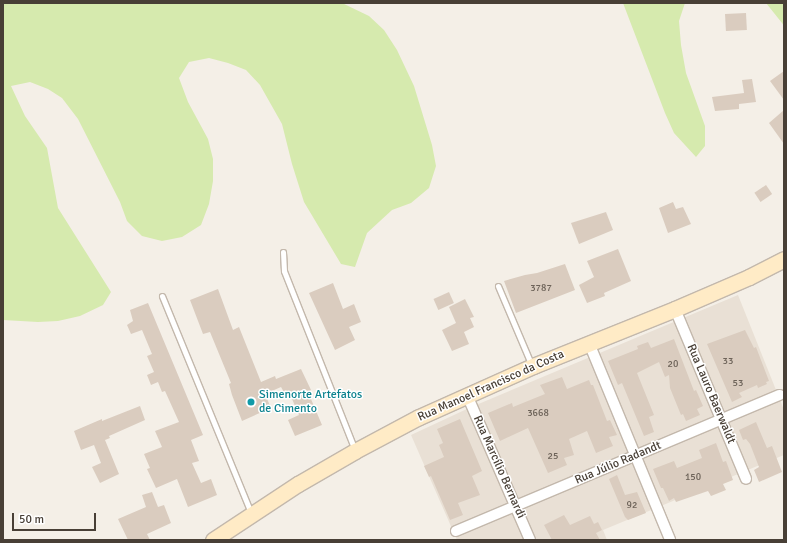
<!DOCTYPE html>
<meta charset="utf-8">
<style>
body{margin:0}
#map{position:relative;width:787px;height:543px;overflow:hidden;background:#f4efe7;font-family:Signika,sans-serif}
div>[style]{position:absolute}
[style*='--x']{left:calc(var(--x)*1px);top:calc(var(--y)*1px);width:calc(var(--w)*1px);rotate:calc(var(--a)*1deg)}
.residential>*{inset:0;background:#e9e0d5}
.green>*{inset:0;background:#d6eaae}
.building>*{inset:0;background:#daccbf;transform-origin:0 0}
.roads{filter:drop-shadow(1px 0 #c3b8ac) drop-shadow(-1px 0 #c3b8ac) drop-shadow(0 1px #c3b8ac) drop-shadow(0 -1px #c3b8ac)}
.service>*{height:5px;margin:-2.5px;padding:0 2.5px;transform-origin:2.5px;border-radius:2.5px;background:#fff}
.minor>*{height:10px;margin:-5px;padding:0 5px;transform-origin:5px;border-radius:5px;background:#fff}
.secondary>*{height:15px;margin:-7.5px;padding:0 7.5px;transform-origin:7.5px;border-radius:7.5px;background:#ffebc6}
.dots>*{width:11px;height:11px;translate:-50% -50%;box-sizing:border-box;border:2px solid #fff;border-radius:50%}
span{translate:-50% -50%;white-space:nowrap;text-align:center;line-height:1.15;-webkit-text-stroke:3px #fff;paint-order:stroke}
.number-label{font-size:10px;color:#6c6258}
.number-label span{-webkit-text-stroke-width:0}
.street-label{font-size:12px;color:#483f36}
.culture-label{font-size:12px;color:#0d838f}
.left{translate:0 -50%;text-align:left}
.frame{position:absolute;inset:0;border:4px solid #483f36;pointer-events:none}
.scale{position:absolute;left:12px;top:513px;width:84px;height:18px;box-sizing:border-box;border:2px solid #483f36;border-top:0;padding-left:5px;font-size:12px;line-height:14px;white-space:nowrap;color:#483f36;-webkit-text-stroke:3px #fff;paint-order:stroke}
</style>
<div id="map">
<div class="residential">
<div style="clip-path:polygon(738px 295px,784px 410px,784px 455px,603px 530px,607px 540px,457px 540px,411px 435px,469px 408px)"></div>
</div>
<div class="green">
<div style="clip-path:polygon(3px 3px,342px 3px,369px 16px,384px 30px,397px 50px,414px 86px,432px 145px,436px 166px,429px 188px,411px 203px,392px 210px,367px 233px,355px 267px,341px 264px,304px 202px,292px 164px,282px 124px,260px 85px,246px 70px,228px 63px,209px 58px,189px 62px,179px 78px,188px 102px,208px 139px,213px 159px,213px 181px,209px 204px,201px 225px,182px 237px,162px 241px,142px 236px,127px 221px,120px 202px,78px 119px,62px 98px,48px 89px,30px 82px,11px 86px,25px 116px,47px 148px,58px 208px,111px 292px,103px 305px,80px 316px,58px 321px,38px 322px,3px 320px)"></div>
<div style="clip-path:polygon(623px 3px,685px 3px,679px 21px,681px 45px,686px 73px,705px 126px,705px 146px,696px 157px,674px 133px,665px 113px)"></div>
<div style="clip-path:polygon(766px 3px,784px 3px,784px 26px,782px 23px)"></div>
</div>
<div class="building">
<div style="left:746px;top:13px;width:17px;height:21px;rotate:87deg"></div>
<div style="clip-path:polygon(784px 71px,784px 100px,770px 81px)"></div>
<div style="clip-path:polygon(752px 79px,756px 102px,739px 104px,739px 109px,715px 111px,712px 97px,744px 93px,742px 80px)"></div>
<div style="clip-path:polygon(784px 110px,784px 144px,769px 123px)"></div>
<div style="left:766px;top:185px;width:11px;height:14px;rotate:56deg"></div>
<div style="clip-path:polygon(673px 202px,676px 209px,683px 207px,691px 224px,668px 233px,659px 208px)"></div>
<div style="clip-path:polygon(606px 212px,613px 230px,579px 244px,571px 223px)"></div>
<div style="clip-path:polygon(618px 249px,631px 281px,604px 293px,605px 296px,587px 303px,579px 285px,594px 277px,587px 261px)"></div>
<div style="clip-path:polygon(565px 264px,575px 290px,516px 313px,504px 281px,525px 275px,537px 273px)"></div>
<div style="clip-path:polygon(333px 283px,343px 309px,354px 304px,361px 322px,349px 327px,355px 340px,335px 350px,309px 293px)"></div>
<div style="clip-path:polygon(218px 289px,233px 330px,239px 327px,261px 382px,275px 376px,276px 379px,301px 369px,311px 390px,308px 392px,322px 425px,295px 436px,288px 420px,299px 415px,289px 392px,285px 394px,281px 387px,265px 394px,271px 408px,242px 421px,232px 395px,229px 384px,231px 383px,210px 332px,203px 334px,190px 300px)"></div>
<div style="left:449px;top:292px;width:12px;height:17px;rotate:66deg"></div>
<div style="clip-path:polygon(465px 299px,474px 317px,470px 318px,474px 327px,464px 332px,469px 344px,452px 351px,442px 330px,456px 323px,449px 307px)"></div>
<div style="clip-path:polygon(148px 303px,203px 435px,191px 440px,199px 461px,192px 463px,201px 483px,211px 479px,217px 495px,188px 507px,177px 479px,156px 488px,147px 469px,150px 468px,144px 454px,162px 447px,155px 431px,179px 422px,165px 391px,162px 392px,158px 382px,151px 385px,147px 375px,154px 372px,147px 356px,152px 354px,142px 330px,131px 334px,127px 325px,133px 321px,130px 310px)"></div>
<div style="clip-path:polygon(745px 330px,754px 348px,756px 347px,769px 381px,766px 382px,767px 384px,758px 388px,757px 385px,739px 393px,742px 397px,732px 402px,707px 344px)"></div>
<div style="clip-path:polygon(674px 339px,694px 391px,696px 390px,703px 406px,697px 409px,700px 415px,686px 421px,683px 414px,681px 415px,670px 388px,669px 375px,665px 377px,659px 362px,637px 373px,654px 415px,649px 417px,654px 432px,644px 436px,622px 383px,618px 385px,608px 361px,638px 349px,637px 346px,648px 342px,651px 348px)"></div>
<div style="clip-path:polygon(562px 377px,567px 389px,589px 380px,591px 385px,593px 385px,607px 421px,610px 420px,617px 435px,609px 437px,613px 446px,596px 453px,587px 431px,569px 439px,574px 455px,564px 458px,567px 465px,548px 473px,528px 428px,500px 441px,488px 413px,512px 403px,513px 407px,545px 394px,540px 385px)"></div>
<div style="clip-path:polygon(140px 406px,145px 420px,109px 436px,110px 438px,105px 440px,119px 474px,100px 483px,92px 467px,101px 463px,94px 445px,81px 450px,74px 431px,102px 419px,102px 421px)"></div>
<div style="clip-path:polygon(460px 419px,482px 471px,472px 476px,480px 495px,458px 503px,463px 515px,450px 520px,431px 476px,429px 477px,424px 466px,444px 457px,439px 445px,443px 443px,437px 429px)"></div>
<div style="clip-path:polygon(756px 422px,767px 448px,772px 446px,782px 472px,759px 482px,754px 470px,759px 467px,750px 444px,746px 439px,743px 440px,739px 430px)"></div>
<div style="clip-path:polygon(716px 443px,723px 462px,726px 461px,733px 480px,723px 484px,726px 490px,711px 496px,708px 491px,676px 502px,674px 498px,669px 501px,663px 488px,661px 488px,653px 469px,674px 461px,677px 468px,702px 458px,699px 450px)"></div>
<div style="clip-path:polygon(617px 475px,625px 495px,637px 492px,646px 513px,628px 520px,625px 517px,609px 479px)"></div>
<div style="clip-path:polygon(152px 492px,158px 507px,164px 505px,171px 523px,147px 534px,150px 540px,128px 540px,118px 519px,146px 507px,142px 495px)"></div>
<div style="clip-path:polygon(564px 515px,570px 525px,590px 516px,594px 524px,598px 522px,602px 530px,596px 533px,600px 540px,552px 540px,544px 525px)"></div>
</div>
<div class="roads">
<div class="service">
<div style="--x:283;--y:252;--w:19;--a:87"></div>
<div style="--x:284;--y:271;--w:193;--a:68.4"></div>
<div style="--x:498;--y:286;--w:87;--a:67"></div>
<div style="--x:162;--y:296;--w:235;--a:67.7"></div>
</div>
<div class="minor">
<div style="--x:675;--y:309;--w:184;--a:67.3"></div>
<div style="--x:589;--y:343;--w:213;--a:67.6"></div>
<div style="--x:467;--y:395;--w:158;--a:66.5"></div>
<div style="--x:456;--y:531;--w:351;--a:-22.8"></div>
</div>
<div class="secondary">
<div style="--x:213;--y:540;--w:102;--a:-33.4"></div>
<div style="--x:298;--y:484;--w:66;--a:-30.1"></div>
<div style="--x:355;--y:451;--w:72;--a:-28"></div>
<div style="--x:419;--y:417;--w:125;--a:-24.1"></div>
<div style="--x:533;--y:366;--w:153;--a:-21.9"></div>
<div style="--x:675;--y:309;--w:81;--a:-23.4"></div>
<div style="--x:749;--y:277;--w:39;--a:-27"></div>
</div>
</div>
<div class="dots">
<div style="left:251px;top:402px;background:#0f9aa8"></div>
</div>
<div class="number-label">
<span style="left:541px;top:289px">3787</span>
<span style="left:728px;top:362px">33</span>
<span style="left:673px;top:365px">20</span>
<span style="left:738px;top:384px">53</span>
<span style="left:538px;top:414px">3668</span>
<span style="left:553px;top:457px">25</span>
<span style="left:693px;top:478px">150</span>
<span style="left:632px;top:506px">92</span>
</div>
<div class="street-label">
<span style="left:491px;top:386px;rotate:-24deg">Rua Manoel Francisco da Costa</span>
<span style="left:711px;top:394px;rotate:67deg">Rua Lauro Baerwaldt</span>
<span style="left:618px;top:463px;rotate:-23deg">Rua Júlio Radandt</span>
<span style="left:499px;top:467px;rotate:66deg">Rua Marcílio Bernardi</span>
</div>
<div class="culture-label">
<span class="left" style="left:259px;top:402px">Simenorte Artefatos<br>de Cimento</span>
</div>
<div class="frame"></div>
<div class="scale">50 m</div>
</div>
